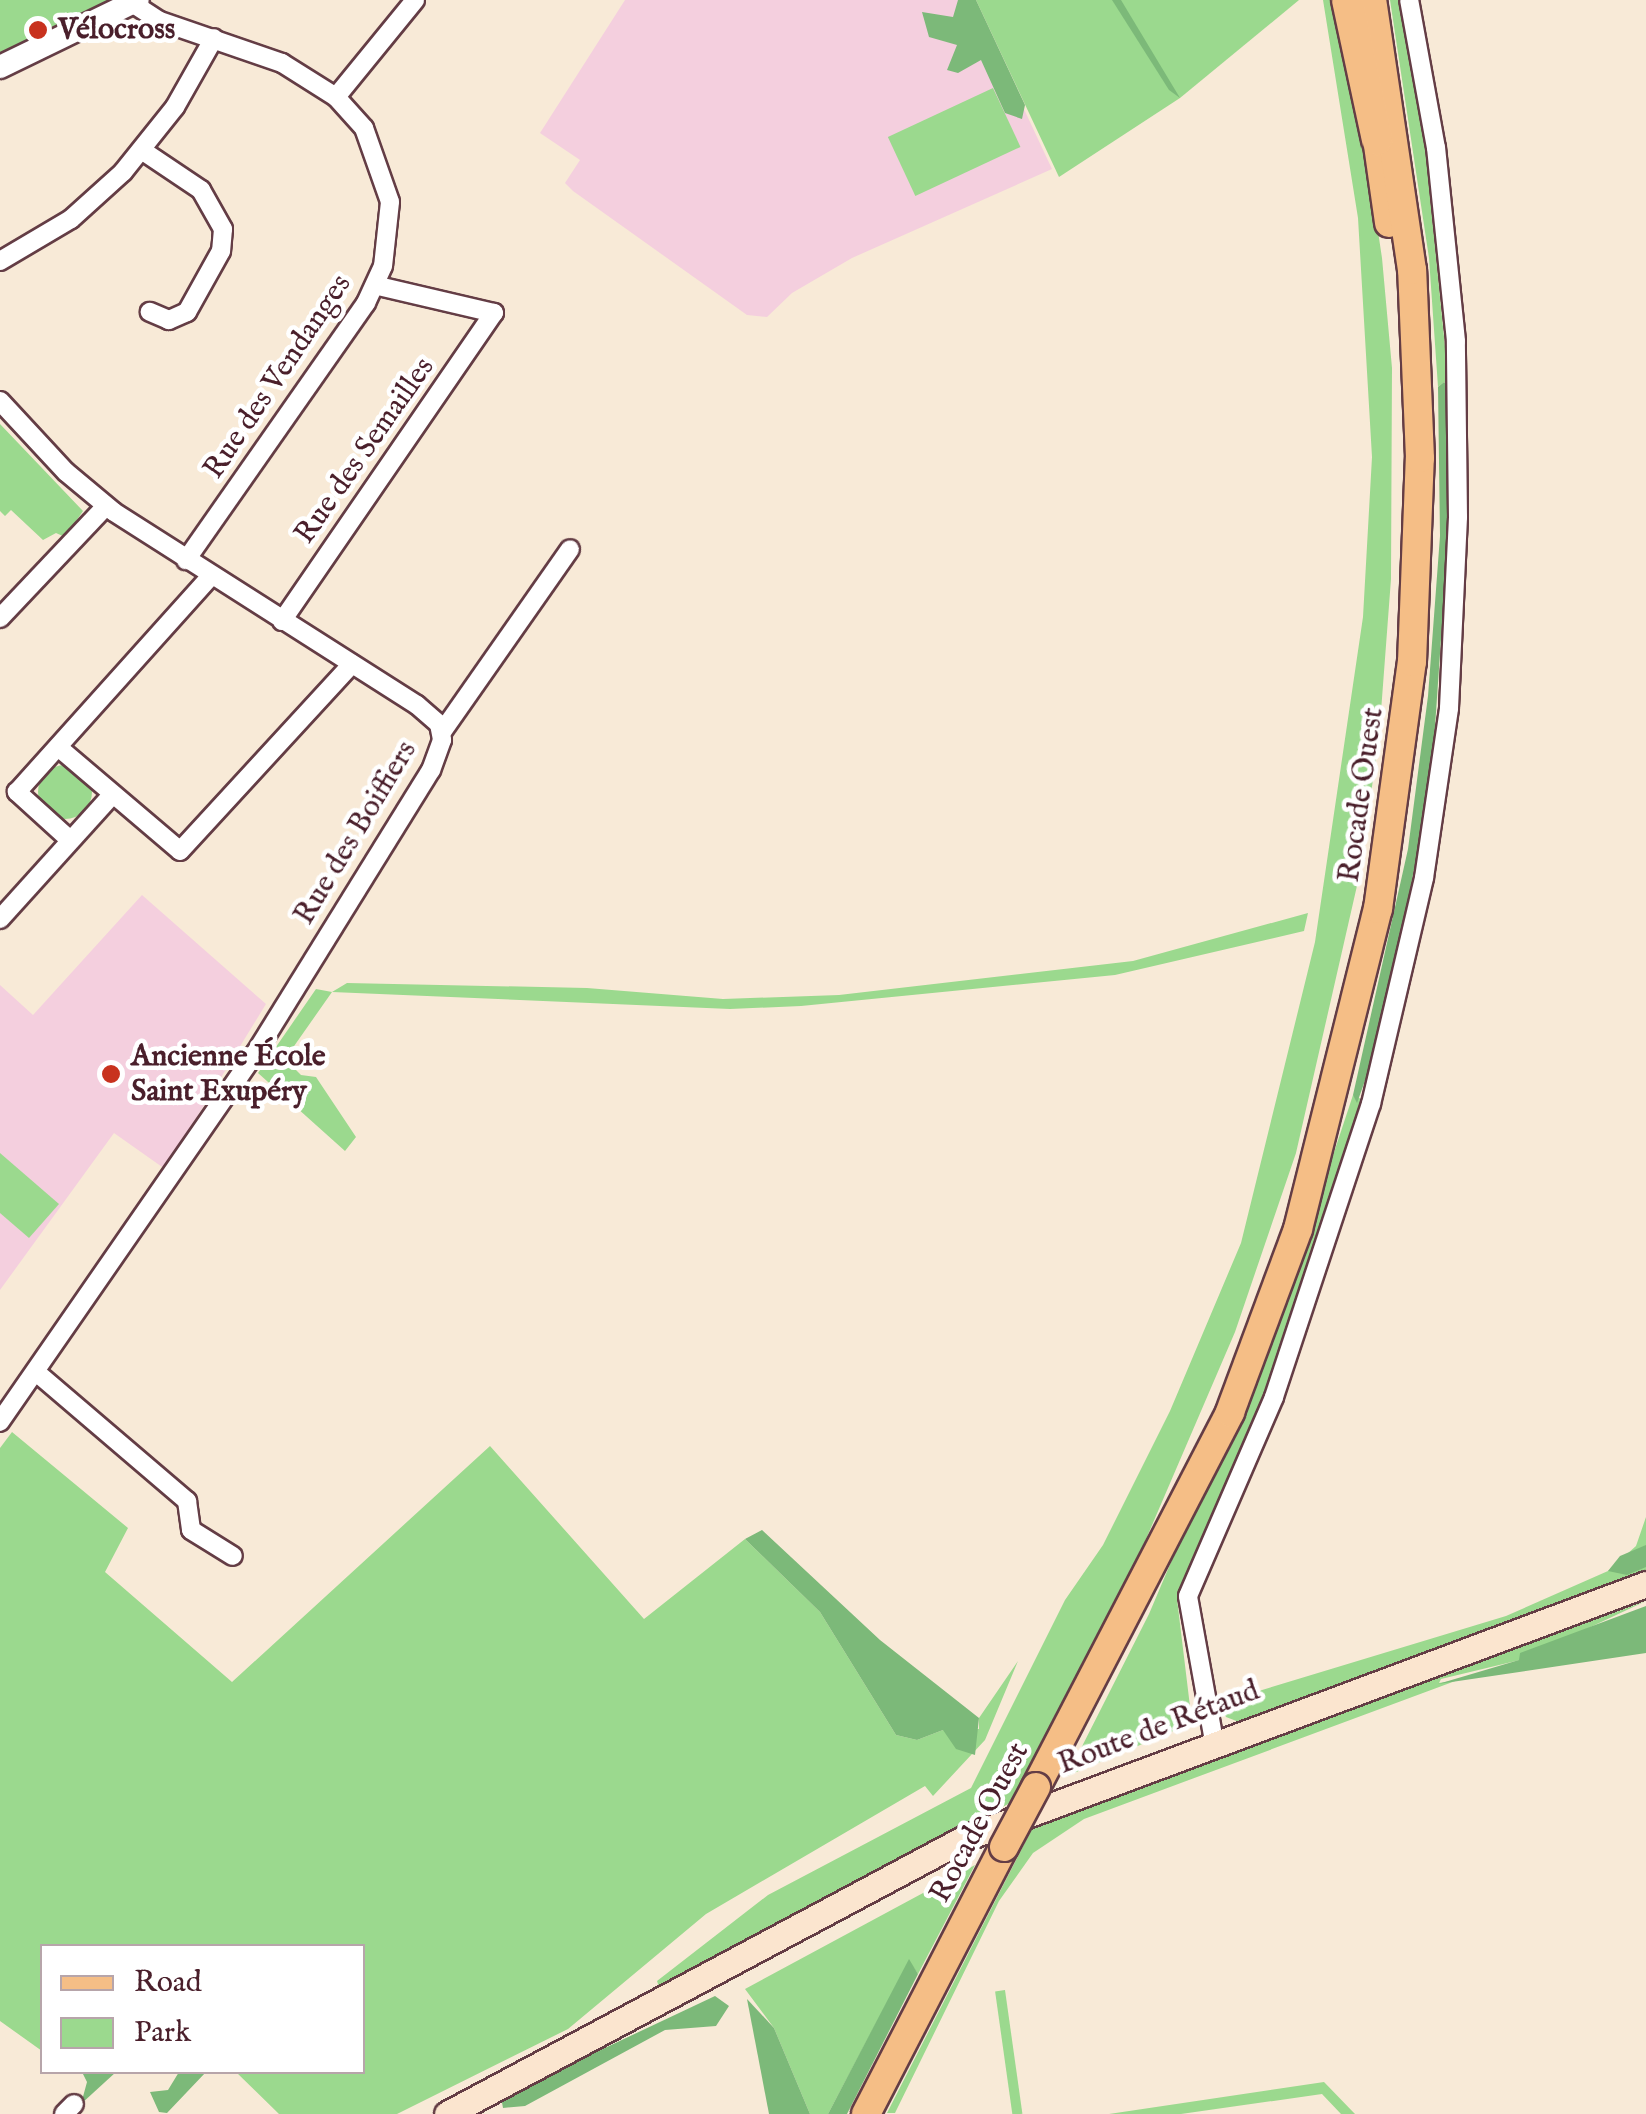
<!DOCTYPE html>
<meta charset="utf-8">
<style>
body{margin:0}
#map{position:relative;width:1646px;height:2114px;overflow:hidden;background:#f8ead7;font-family:"IM FELL English",serif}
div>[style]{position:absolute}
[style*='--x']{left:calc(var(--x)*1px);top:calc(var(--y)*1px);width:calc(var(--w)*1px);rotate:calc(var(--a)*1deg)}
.built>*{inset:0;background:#f4cfde}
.green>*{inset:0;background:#9bd98e;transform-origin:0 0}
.round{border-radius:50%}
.forest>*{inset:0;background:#7cb979}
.roads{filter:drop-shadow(2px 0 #643d45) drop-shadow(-2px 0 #643d45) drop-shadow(0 2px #643d45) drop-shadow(0 -2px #643d45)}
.minor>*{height:18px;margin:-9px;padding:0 9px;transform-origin:9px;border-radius:9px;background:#fff}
.tertiary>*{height:22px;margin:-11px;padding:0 11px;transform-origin:11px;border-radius:11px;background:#fff}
.secondary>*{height:25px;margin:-12.5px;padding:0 12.5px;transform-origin:12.5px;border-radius:12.5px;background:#fbe5cf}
.primary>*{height:28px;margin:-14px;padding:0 14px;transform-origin:14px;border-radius:14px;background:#f5be86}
.trunk>*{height:30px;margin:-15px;padding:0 15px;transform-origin:15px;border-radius:15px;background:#f5be86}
.bridges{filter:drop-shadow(2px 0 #643d45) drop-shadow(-2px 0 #643d45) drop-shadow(0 2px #643d45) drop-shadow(0 -2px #643d45)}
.primary-bridge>*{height:28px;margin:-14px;padding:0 14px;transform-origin:14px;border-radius:14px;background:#f5be86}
.dots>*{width:28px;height:28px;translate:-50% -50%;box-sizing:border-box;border:5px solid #fff;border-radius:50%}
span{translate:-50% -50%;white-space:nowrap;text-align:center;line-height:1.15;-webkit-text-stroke:9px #fff;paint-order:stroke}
.poi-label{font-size:30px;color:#4a1f2b;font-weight:700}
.left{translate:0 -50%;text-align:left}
.street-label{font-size:30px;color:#4a1f2b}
.legend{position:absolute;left:40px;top:1944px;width:325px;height:130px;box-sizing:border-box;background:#fff;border:2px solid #b7a5aa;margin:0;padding:12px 18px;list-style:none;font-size:30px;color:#4a1f2b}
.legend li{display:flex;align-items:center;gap:20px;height:50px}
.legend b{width:50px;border:2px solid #b7a5aa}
</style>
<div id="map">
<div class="built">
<div style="clip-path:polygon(625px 0,973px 0,1052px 169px,852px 258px,792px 293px,767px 317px,747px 315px,573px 191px,565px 183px,580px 160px,540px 133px)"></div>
<div style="clip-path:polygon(142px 895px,266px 1004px,165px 1169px,114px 1133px,0 1290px,0 985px,33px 1015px)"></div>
</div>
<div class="green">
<div style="clip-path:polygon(0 0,138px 0,0 67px)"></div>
<div style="clip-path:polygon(976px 0,1299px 0,1180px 98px,1059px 177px)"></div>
<div style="clip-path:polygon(1323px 0,1340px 0,1350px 45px,1382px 258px,1392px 368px,1391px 579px,1379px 738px,1359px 877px,1296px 1153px,1235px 1332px,1137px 1560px,1012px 1802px,659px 1987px,657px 1981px,768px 1895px,971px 1788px,1065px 1600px,1103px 1545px,1170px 1411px,1241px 1243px,1315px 942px,1363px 617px,1372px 457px,1358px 218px)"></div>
<div style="clip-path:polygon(1390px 0,1400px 0,1421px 106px,1449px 387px,1444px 382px,1438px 387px,1429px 258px)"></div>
<div style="left:993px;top:88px;width:65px;height:116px;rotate:65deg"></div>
<div style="clip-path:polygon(0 424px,83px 511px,65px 537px,56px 533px,43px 540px,11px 510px,5px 516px,0 511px)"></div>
<div class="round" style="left:38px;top:765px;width:54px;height:54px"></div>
<div style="clip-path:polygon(1308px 913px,1304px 931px,1115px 975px,801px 1006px,730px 1009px,332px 992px,285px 1059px,301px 1075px,316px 1077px,356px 1137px,345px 1151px,258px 1073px,316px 989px,332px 992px,347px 983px,587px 988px,723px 999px,839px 995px,1133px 961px)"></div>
<div style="clip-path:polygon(1353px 1095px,1361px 1099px,1359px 1118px,1309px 1276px,1253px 1431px,1177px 1599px,1192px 1723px,1067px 1776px,1149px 1614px,1295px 1270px)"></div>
<div style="clip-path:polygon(0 1153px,59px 1204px,29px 1238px,0 1213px)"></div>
<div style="clip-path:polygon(12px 1432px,128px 1528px,105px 1572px,232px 1682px,490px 1446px,644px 1619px,745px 1539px,820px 1612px,896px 1735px,917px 1740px,943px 1730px,979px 1729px,979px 1718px,1018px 1661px,985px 1740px,933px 1796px,925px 1786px,706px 1914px,568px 2029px,397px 2114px,279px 2114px,236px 2072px,362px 2072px,362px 1946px,42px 1946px,42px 2051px,0 2021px,0 1448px)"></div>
<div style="clip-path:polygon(1646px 1517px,1646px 1573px,1239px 1722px,1226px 1717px,1219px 1703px,1506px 1616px,1608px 1571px,1636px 1546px)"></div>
<div style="clip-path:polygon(1646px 1601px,1520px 1660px,1441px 1679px,1439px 1683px,1458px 1680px,1084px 1819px,1033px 1853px,999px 1901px,895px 2113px,887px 2113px,1035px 1823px)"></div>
<div style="clip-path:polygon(975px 1865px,918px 1974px,909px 1961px,828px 2114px,810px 2114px,774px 2028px,745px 1989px)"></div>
<div style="left:1005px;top:1990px;width:125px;height:10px;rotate:82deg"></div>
<div style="clip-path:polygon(1324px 2082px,1355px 2114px,1341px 2114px,1322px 2094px,1181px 2114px,1109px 2114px)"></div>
</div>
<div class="forest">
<div style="clip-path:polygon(958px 0,976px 0,1025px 105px,1022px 119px,1005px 113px,981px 60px,958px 73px,947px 70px,957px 45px,929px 37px,922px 12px,953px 17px)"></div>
<div style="clip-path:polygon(1112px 0,1121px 0,1180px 98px,1169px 90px)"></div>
<div style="clip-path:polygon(1444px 382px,1449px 387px,1452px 479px,1431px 785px,1380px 1039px,1357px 1103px,1353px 1095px,1408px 849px,1428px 696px,1440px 536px,1438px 387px)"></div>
<div style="clip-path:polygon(762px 1530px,880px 1640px,979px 1718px,975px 1755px,956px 1749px,943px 1730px,917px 1740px,896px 1735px,820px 1612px,745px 1539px)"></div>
<div style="clip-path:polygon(1646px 1545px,1646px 1567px,1627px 1575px,1608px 1571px,1620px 1556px)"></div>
<div style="clip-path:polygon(1646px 1606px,1646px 1653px,1438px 1684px,1519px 1660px,1520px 1653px)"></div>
<div style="clip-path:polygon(909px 1959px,918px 1974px,847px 2114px,828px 2114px)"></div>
<div style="clip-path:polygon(715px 1996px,729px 2006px,716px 2026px,665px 2030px,525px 2106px,503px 2108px,501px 2097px)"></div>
<div style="clip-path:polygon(747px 1999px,774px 2028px,810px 2114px,769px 2114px)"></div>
<div style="clip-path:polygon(82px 2072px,116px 2072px,81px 2104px,87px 2082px)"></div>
<div style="clip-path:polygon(179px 2072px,206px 2072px,167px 2113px,159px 2112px,150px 2092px,168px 2090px)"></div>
</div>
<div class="roads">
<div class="minor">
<div style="--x:132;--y:3;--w:33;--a:33"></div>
<div style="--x:160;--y:21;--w:129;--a:19"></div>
<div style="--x:282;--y:63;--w:64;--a:32.2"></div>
<div style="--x:336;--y:97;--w:42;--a:47.9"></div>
<div style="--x:364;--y:128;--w:78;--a:70.6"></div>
<div style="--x:390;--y:202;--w:64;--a:96.2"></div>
<div style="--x:383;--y:266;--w:41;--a:114.7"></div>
<div style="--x:366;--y:303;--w:314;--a:125"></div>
<div style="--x:336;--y:97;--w:125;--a:-50.8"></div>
<div style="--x:143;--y:151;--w:70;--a:33.9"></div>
<div style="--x:201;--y:190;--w:45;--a:60.6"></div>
<div style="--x:223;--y:229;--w:22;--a:95"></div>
<div style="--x:221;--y:251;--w:70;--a:119.1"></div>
<div style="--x:187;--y:312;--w:20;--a:156"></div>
<div style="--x:169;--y:320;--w:21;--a:-157"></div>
<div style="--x:0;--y:261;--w:82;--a:-30.6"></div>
<div style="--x:71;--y:219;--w:70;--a:-42.1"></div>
<div style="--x:123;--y:172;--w:83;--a:-51.3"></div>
<div style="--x:175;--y:107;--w:79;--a:-60.5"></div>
<div style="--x:0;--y:401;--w:97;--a:47.1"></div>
<div style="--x:66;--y:472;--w:62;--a:39.8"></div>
<div style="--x:114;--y:512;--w:359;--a:32.5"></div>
<div style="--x:417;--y:705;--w:29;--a:41"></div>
<div style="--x:439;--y:724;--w:16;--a:79"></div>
<div style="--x:442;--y:740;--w:32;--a:110"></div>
<div style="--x:431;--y:770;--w:332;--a:121.8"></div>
<div style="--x:256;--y:1052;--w:450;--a:124.7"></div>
<div style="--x:0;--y:618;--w:154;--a:-46.6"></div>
<div style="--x:282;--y:621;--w:374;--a:-55.5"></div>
<div style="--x:494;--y:313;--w:122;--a:-166.8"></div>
<div style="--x:442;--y:732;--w:223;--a:-55"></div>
<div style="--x:58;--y:747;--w:160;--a:40.4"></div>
<div style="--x:180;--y:851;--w:254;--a:-47.4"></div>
<div style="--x:70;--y:840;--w:72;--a:-137.8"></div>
<div style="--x:17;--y:792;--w:290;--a:-48.1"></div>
<div style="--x:0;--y:919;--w:166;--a:-47.9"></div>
<div style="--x:36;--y:1372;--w:199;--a:40.5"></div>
<div style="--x:187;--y:1501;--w:29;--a:82"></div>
<div style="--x:191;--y:1530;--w:49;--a:31.8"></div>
<div style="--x:1214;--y:1741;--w:147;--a:-100.2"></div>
<div style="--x:1188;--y:1596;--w:217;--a:-66.6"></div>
<div style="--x:1274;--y:1397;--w:309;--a:-71.7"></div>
<div style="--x:1371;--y:1104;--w:232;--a:-76.8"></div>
<div style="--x:1424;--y:878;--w:172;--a:-81.6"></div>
<div style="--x:1449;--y:708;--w:191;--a:-87.3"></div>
<div style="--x:1458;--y:517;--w:176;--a:-90.7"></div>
<div style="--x:1456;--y:341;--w:194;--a:-95.9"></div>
<div style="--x:1436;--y:148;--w:150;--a:-100.3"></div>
<div style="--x:64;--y:2114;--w:14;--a:-45"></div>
</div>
<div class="tertiary">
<div style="--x:0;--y:67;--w:153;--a:-25.9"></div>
</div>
<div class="secondary">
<div style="--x:447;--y:2114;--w:587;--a:-28.05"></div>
<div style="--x:965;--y:1838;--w:727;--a:-20.45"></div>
</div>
<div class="primary">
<div style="--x:1374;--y:117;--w:107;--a:81.9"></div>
<div style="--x:1036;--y:1787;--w:422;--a:-62.6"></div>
<div style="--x:1230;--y:1412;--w:195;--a:-69.6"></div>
<div style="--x:1298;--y:1229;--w:330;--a:-76"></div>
<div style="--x:1378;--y:909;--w:249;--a:-82.2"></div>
<div style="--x:1412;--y:662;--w:204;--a:-87.8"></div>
<div style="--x:1420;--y:458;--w:188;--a:-92.4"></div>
<div style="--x:1412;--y:270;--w:273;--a:-98.4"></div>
<div style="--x:866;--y:2114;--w:301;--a:-62.7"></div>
</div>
<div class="trunk">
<div style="--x:1347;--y:0;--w:143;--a:77.9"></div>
</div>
</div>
<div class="bridges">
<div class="primary-bridge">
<div style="--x:1004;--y:1847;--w:68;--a:-61.9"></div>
</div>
</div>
<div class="dots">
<div style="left:38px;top:30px;background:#c8321e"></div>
<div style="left:111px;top:1074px;background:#c8321e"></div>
</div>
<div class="poi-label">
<span class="left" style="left:58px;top:30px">Vélocross</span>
<span class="left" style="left:131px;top:1074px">Ancienne École<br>Saint Exupéry</span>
</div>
<div class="street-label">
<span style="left:278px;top:377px;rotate:-56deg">Rue des Vendanges</span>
<span style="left:365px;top:451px;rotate:-55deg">Rue des Semailles</span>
<span style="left:1362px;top:795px;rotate:-82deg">Rocade Ouest</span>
<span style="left:356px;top:833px;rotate:-59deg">Rue des Boiffiers</span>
<span style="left:1159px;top:1728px;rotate:-21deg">Route de Rétaud</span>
<span style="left:980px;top:1823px;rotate:-62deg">Rocade Ouest</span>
</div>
<ul class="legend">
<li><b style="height:12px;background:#f5be86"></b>Road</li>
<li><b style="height:28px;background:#9bd98e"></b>Park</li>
</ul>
</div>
